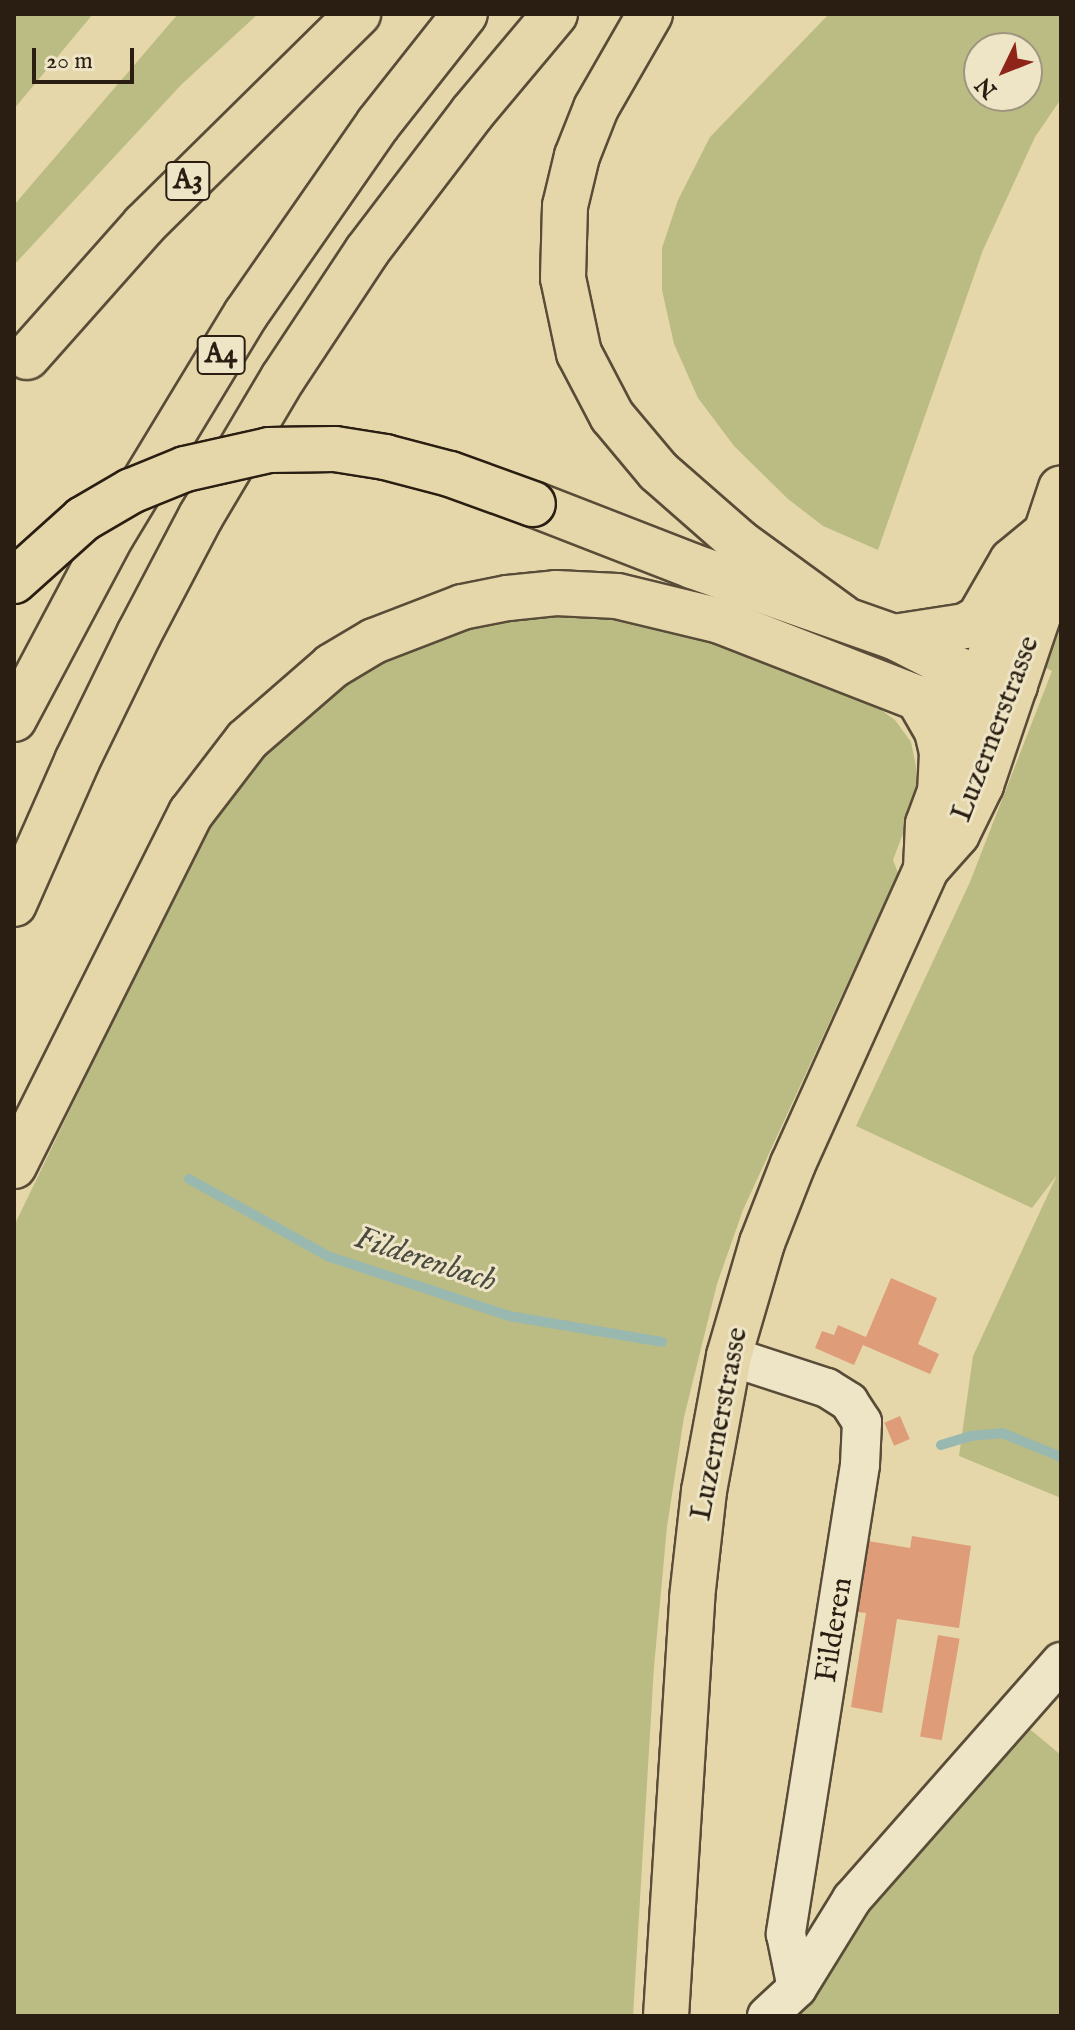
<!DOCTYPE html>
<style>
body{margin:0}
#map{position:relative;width:1075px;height:2030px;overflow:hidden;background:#e5d7a9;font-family:"IM FELL English",serif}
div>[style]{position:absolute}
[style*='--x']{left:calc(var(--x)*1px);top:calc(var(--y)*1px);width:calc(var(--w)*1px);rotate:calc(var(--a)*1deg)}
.green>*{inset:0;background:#bbbc84}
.stream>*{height:10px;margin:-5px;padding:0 5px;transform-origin:5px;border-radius:5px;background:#98b8b0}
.building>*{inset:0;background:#df9c79;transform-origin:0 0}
.roads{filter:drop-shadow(2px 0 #594c38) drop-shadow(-2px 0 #594c38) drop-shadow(0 2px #594c38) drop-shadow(0 -2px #594c38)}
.minor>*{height:38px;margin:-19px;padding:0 19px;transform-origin:19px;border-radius:19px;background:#eee5c7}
.major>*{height:44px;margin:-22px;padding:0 22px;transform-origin:22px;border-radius:22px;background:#e5d7a9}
.highway>*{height:44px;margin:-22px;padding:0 22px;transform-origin:22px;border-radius:22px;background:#e5d7a9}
.bridges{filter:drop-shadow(2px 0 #2a1e12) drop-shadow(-2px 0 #2a1e12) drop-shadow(0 2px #2a1e12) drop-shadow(0 -2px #2a1e12)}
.highway-bridge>*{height:44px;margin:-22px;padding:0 22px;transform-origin:22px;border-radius:22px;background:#e5d7a9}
span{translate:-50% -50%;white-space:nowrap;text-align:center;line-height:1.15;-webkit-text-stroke:6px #eee5c7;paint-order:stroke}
.shield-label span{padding:2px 6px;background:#eee5c7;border:2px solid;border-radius:6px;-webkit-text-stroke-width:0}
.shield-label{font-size:28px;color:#2a1e12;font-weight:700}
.street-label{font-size:30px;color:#2a1e12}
.water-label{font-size:32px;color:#4b4c41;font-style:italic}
.frame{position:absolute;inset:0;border:16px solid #2a1e12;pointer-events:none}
.north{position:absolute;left:963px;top:32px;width:80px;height:80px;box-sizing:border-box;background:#eee5c7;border:2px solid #a0957f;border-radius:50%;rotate:227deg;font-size:22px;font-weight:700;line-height:32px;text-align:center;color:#2a1e12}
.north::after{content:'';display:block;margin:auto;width:28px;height:36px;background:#8f2418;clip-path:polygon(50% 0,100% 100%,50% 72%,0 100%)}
.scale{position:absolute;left:32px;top:48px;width:102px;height:36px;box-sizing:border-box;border:4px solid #2a1e12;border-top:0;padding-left:10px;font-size:24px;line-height:28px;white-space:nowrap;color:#2a1e12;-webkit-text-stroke:6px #eee5c7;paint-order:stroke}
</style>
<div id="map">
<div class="green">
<div style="clip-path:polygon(14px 14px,93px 14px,14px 109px)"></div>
<div style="clip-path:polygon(178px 14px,258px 14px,181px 85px,14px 265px,14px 205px)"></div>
<div style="clip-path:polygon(evenodd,829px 14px,1061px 14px,1061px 99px,1035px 137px,983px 250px,878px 550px,823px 526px,788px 499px,734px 446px,698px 398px,674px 344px,662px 290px,662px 248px,678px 200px,710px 137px,829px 14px,1027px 48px,1027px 96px,979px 96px,979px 48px,1027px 48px)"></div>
<div style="clip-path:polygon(1061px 600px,1061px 1498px,959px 1456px,973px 1356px,1057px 1175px,1032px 1208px,856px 1126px,970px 882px,1052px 671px,1040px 665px)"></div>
<div style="clip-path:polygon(578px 615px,653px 625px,750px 654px,874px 705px,895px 720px,911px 742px,922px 795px,907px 823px,893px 860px,898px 873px,743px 1210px,717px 1284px,684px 1417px,667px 1527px,654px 1667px,633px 2016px,14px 2016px,14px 1226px,181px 880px,216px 815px,260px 755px,344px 682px,381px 659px,445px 633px,513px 620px)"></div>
<div style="clip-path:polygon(1026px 1726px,1061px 1755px,1061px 2016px,794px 2016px,840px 1939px)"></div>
</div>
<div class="stream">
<div style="--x:189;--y:1179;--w:161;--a:29"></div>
<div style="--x:330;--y:1257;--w:188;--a:18.2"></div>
<div style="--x:509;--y:1316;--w:155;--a:9.6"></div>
<div style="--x:941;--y:1445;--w:30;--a:-17"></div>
<div style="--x:970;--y:1436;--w:32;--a:-5"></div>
<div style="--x:1002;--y:1433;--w:64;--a:22.1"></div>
</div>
<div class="building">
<div style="clip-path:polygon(891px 1278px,937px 1298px,918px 1344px,939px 1354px,930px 1374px,863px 1345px,854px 1365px,815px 1348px,822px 1331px,834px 1335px,838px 1325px,866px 1337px)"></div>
<div style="left:900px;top:1416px;width:25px;height:17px;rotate:67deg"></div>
<div style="clip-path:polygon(912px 1536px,971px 1546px,959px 1628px,897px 1619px,882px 1713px,851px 1707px,866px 1613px,857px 1612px,868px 1541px,910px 1548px)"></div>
<div style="left:938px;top:1635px;width:22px;height:103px;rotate:10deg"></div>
</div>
<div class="roads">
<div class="minor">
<div style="--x:729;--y:1356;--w:103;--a:18.1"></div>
<div style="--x:827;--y:1388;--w:26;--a:32"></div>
<div style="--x:849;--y:1402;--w:24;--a:57"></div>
<div style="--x:862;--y:1422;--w:43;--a:92.7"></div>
<div style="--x:860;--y:1465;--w:475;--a:99"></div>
<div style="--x:786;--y:1934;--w:55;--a:78.5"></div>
<div style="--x:767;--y:2016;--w:41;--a:-43"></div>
<div style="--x:797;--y:1988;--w:105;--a:-58.3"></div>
<div style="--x:852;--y:1899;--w:316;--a:-48.6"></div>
</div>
<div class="major">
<div style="--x:926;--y:869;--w:45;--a:-87.5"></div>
<div style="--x:928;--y:824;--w:275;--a:-69.8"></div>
<div style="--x:1023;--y:566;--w:40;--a:-55.1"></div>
<div style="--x:1046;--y:533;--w:47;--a:-71.6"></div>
<div style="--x:666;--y:2016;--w:419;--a:-86.4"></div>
<div style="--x:692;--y:1598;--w:108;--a:-83.6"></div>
<div style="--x:704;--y:1491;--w:137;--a:-79.5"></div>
<div style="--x:729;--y:1356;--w:118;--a:-73.7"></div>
<div style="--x:762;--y:1243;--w:85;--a:-68.6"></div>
<div style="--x:793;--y:1164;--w:324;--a:-65.7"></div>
<div style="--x:926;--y:869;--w:47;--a:-48.5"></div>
<div style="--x:957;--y:834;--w:55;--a:-63.9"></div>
<div style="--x:981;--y:785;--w:209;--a:-71.3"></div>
<div style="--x:1048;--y:587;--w:54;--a:-92.1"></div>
</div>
<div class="highway">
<div style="--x:650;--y:14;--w:108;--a:119.9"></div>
<div style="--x:596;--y:108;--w:52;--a:111.6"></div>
<div style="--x:577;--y:156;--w:51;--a:103.5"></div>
<div style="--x:565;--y:206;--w:72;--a:91.6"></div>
<div style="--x:563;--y:278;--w:77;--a:78"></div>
<div style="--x:579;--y:353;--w:71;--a:62.4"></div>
<div style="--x:612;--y:416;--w:72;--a:50.1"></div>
<div style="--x:658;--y:471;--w:108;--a:41.2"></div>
<div style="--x:739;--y:542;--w:127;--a:36.1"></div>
<div style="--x:27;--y:357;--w:176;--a:-48.4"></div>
<div style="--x:144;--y:225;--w:301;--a:-44.6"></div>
<div style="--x:533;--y:504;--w:171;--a:21.3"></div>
<div style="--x:692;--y:566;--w:214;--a:19.4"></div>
<div style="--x:894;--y:637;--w:73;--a:26.9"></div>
<div style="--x:959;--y:670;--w:25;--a:42"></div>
<div style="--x:978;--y:687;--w:22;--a:66"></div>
<div style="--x:987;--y:707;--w:78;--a:94.4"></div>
<div style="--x:894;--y:637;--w:72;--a:-8.8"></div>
<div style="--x:965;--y:626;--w:16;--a:-30"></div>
<div style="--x:979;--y:618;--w:66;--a:-59.9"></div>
<div style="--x:1012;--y:561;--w:44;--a:-39.5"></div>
<div style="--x:918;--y:698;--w:38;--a:60"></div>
<div style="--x:937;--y:731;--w:23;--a:77"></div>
<div style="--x:942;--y:753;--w:41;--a:92.8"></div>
<div style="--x:14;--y:719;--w:208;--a:-62"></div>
<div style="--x:112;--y:535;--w:258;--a:-58.8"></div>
<div style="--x:246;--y:314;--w:231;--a:-55.2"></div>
<div style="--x:378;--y:124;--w:140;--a:-51.7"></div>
<div style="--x:14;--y:904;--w:156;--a:-66.2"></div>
<div style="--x:77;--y:761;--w:141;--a:-64"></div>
<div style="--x:139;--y:634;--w:133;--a:-62.3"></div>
<div style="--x:201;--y:516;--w:161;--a:-59.3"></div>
<div style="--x:283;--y:378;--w:152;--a:-56.5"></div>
<div style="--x:367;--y:251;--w:173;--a:-52.7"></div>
<div style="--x:472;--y:113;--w:129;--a:-50"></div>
<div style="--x:14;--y:1166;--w:395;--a:-63.4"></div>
<div style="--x:191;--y:813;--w:92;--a:-52.5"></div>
<div style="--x:247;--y:740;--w:113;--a:-41"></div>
<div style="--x:332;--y:666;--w:49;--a:-30.8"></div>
<div style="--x:374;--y:641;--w:94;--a:-21.1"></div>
<div style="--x:462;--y:607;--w:47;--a:-11.1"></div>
<div style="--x:508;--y:598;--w:48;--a:-5.9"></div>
<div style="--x:556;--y:593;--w:61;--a:2.8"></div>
<div style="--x:617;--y:596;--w:106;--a:13.6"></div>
<div style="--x:720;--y:621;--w:212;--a:21.3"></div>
<div style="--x:918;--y:698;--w:54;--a:11.7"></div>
<div style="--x:971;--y:709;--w:16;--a:-7"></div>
<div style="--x:987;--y:707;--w:35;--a:-37"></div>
</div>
</div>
<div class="bridges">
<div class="highway-bridge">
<div style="--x:14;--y:581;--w:93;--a:-41.9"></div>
<div style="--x:83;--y:519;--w:56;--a:-30.3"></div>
<div style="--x:131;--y:491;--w:58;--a:-22.2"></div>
<div style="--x:185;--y:469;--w:86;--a:-12.7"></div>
<div style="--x:269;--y:450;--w:66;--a:-0.9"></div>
<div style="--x:335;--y:449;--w:51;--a:9.1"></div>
<div style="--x:385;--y:457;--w:67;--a:14.7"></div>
<div style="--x:450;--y:474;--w:88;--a:19.9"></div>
</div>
</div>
<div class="shield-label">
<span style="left:188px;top:181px">A3</span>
<span style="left:221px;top:355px">A4</span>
</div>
<div class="street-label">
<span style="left:996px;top:729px;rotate:-69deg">Luzernerstrasse</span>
<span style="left:720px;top:1424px;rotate:-79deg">Luzernerstrasse</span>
<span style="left:835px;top:1630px;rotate:-81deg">Filderen</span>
</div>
<div class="water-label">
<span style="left:425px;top:1261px;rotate:18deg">Filderenbach</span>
</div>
<div class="frame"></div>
<div class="north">N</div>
<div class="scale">20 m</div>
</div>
